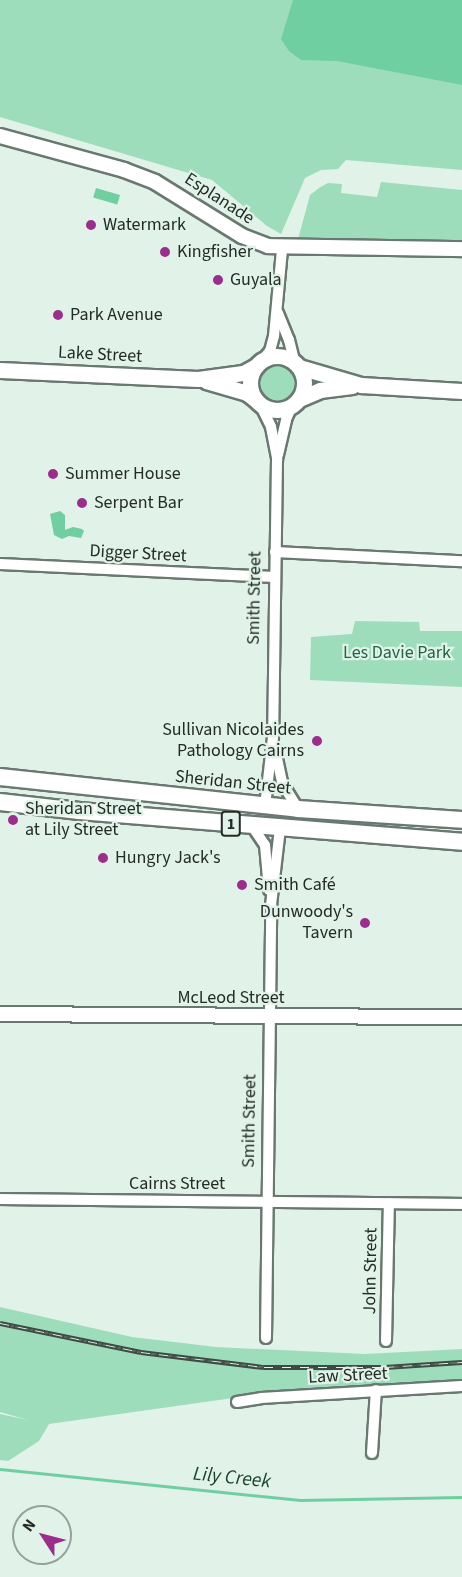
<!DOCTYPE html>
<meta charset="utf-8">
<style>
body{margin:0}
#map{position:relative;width:462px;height:1577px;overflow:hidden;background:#e1f2e8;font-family:"Source Sans 3",sans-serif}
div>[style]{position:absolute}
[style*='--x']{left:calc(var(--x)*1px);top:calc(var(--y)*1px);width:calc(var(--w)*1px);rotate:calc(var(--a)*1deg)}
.green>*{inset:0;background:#9dddbb}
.round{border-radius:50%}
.water>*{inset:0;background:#70cfa1;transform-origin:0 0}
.stream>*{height:3px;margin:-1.5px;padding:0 1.5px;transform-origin:1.5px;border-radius:1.5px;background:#70cfa1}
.roads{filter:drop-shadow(2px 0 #697870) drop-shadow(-2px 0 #697870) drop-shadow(0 2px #697870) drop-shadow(0 -2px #697870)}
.minor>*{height:10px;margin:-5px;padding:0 5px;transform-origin:5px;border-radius:5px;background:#fff}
.tertiary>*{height:14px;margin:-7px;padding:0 7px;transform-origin:7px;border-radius:7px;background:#fff}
.secondary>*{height:15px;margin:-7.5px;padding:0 7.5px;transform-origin:7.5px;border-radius:7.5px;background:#fff}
.secondary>.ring{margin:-7.5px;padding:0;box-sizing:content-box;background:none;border:15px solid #fff;border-radius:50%}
.trunk>*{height:16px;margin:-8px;padding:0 8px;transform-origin:8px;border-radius:8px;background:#fff}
.rail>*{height:5px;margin-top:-2.5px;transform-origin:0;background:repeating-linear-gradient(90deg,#e1f2e8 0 9px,#404944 0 18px);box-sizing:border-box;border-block:2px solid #404944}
.dots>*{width:16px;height:16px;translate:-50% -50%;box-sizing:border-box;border:3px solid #e1f2e8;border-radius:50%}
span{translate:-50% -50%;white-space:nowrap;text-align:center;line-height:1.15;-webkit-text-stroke:4.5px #e1f2e8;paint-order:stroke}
.shield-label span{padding:2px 4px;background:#e1f2e8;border:2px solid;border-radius:4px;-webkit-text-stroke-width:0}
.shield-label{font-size:16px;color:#242b27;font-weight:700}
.street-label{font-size:18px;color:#242b27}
.poi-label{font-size:18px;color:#242b27}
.left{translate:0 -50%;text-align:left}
.right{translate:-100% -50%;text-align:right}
.park-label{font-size:18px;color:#1f6547}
.water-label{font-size:20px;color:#1b4431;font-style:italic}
.north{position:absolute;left:12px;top:1505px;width:60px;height:60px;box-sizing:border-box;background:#e1f2e8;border:2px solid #95a29b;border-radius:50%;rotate:306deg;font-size:16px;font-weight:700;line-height:24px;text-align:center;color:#242b27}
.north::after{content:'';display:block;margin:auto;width:21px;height:27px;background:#9b2e8d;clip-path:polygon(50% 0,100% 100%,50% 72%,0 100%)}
</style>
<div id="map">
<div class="green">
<div style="clip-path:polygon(0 0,462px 0,462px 170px,346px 160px,338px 169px,321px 170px,305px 178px,281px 234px,267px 226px,212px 180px,0 117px)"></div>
<div style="clip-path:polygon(381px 182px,462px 190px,462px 243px,297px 243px,310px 195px,319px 188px,328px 183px,342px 184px,341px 193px,377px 197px)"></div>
<div class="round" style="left:257px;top:363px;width:40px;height:40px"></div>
<div style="clip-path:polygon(355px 621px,419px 622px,420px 631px,462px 631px,462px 687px,310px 680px,311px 637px,352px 634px)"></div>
<div style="clip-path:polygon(0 1307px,132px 1337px,216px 1347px,365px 1354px,462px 1349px,462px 1382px,261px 1394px,49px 1424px,39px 1441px,8px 1461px,0 1460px,0 1414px,28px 1420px,0 1412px)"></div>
</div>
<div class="water">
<div style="clip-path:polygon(293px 0,462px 0,462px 85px,337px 61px,301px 60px,289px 51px,281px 39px)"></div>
<div style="left:96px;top:188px;width:25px;height:10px;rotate:16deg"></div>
<div style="clip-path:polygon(60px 511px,65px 515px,65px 530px,73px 527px,82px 529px,84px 531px,81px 538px,69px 536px,62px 539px,54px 535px,50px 514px)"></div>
</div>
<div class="stream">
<div style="--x:0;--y:1469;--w:302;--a:5.9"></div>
<div style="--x:300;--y:1500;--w:162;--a:-1.1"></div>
</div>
<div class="roads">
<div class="minor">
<div style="--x:278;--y:313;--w:29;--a:68"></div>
<div style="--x:289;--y:340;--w:25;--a:76"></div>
<div style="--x:261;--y:362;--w:14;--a:-51"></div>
<div style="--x:270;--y:351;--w:16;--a:-75"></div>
<div style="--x:274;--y:336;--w:87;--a:-84.7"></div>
<div style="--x:260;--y:404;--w:25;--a:64"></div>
<div style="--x:271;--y:427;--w:33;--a:79"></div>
<div style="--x:277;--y:459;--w:278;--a:90.8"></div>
<div style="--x:273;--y:737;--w:69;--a:96.6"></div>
<div style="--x:278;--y:455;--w:39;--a:-77"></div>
<div style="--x:287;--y:417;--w:14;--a:-65"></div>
<div style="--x:275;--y:552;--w:187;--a:2.8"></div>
<div style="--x:0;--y:564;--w:275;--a:2.7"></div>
<div style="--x:275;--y:749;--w:35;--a:78"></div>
<div style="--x:282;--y:783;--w:31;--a:58"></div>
<div style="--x:252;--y:826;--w:23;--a:56"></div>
<div style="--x:265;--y:845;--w:45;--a:84.9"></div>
<div style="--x:0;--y:1199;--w:462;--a:0.6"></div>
<div style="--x:266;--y:1338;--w:433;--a:-89.3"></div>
<div style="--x:271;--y:905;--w:78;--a:-83.3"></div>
<div style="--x:386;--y:1341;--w:138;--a:-88.8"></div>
<div style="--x:237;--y:1402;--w:24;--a:-9"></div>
<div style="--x:261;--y:1398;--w:201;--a:-3.4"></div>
<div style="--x:372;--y:1453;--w:63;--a:-86.4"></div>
</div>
<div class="tertiary">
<div style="--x:0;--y:136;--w:129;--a:15.3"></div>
<div style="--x:124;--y:170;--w:33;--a:21"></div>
<div style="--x:155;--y:182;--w:102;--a:31.8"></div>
<div style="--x:242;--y:236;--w:28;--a:21"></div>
<div style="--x:268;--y:246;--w:194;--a:0.9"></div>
<div style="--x:0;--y:1014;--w:462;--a:0.4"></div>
</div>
<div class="secondary">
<div class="ring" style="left:250px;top:356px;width:39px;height:39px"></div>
<div style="--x:299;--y:367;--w:65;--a:16.2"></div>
<div style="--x:361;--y:385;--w:101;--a:3.4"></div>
<div style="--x:0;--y:370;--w:198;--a:2.6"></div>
<div style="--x:198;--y:379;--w:45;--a:-7.6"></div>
<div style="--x:243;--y:373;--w:15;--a:-28"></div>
<div style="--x:206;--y:381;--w:43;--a:16.3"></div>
<div style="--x:247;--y:393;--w:11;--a:38"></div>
<div style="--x:299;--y:399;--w:23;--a:-23"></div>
<div style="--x:320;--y:390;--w:32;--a:-7"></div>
</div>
<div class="trunk">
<div style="--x:0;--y:777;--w:300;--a:6.1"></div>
<div style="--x:298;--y:809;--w:164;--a:3.8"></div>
<div style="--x:0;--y:802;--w:80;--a:6.5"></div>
<div style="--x:79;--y:811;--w:384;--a:4.6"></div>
</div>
</div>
<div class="rail">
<div style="--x:0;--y:1323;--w:144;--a:11.6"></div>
<div style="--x:141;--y:1352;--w:124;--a:7"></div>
<div style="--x:264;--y:1367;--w:121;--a:0"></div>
<div style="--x:385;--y:1367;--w:77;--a:-3.7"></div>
</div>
<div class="dots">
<div style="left:91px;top:225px;background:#9b2e8d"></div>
<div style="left:165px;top:252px;background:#9b2e8d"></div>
<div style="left:218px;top:280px;background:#9b2e8d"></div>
<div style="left:58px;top:315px;background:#9b2e8d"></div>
<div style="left:53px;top:474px;background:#9b2e8d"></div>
<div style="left:82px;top:503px;background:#9b2e8d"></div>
<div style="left:317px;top:741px;background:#9b2e8d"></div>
<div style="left:13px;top:820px;background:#9b2e8d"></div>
<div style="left:103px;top:858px;background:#9b2e8d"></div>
<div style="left:242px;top:885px;background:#9b2e8d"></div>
<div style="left:365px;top:923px;background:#9b2e8d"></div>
</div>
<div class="shield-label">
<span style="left:231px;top:824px">1</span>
</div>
<div class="street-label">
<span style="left:219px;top:199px;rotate:33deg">Esplanade</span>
<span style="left:100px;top:355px;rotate:3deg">Lake Street</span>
<span style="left:138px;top:554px;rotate:3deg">Digger Street</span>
<span style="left:255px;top:598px;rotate:-89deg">Smith Street</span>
<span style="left:233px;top:783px;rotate:6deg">Sheridan Street</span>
<span style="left:231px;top:998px">McLeod Street</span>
<span style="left:250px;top:1121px;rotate:-89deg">Smith Street</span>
<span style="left:177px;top:1184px">Cairns Street</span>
<span style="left:371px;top:1271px;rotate:-89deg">John Street</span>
<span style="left:348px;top:1376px;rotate:-3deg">Law Street</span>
</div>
<div class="poi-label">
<span class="left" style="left:103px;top:225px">Watermark</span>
<span class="left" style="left:177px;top:252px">Kingfisher</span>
<span class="left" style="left:230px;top:280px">Guyala</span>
<span class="left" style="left:70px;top:315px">Park Avenue</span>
<span class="left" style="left:65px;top:474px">Summer House</span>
<span class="left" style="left:94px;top:503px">Serpent Bar</span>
<span class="right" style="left:304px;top:741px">Sullivan Nicolaides<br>Pathology Cairns</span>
<span class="left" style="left:25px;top:820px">Sheridan Street<br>at Lily Street</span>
<span class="left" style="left:115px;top:858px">Hungry Jack's</span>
<span class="left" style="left:254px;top:885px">Smith Café</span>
<span class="right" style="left:353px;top:923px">Dunwoody's<br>Tavern</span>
</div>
<div class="park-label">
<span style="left:397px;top:653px">Les Davie Park</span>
</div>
<div class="water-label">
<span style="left:232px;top:1478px;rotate:6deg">Lily Creek</span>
</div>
<div class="north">N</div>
</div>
